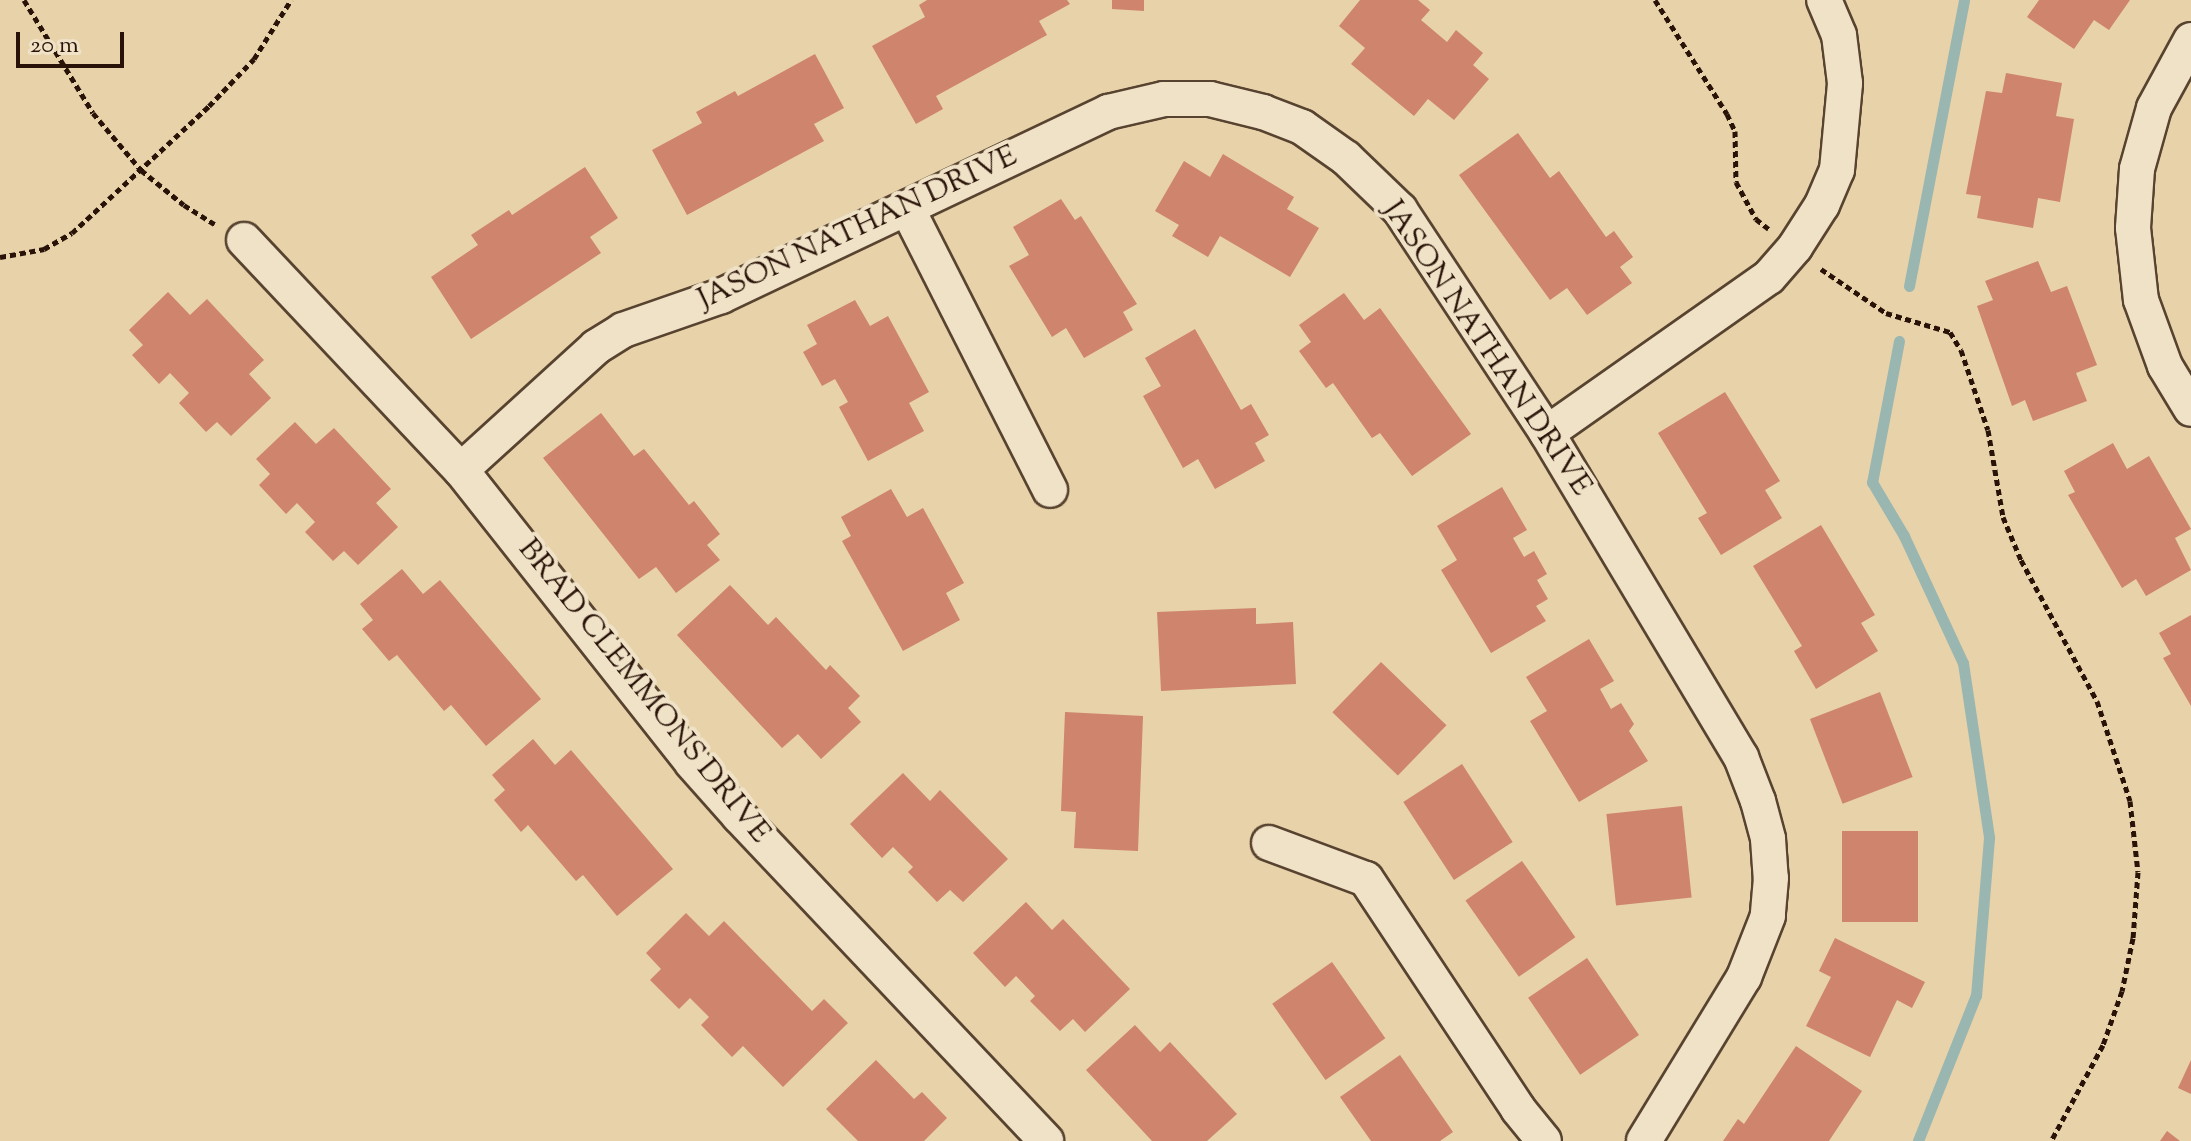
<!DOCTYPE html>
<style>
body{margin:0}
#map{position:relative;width:2191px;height:1141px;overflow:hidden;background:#e7d2a9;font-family:"Sorts Mill Goudy",serif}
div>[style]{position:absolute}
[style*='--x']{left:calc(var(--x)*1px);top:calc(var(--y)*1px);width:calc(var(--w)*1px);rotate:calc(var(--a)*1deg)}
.stream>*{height:11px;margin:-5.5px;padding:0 5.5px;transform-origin:5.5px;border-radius:5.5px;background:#99b6b1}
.building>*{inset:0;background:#cf846d;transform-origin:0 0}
.path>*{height:5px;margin-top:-2.5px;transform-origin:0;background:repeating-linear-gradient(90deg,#291308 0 6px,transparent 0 10px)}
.roads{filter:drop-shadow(2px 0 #584330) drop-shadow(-2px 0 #584330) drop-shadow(0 2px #584330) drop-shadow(0 -2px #584330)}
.minor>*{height:34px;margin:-17px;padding:0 17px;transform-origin:17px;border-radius:17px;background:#efe2c7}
span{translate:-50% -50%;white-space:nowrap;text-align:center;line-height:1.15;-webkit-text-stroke:8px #efe2c7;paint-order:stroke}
.street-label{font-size:30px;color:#291308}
.scale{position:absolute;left:16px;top:32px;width:108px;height:36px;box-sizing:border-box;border:4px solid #291308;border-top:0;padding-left:10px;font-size:24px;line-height:28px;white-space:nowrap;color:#291308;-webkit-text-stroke:6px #efe2c7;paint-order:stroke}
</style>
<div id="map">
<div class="stream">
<div style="--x:1909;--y:286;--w:291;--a:-79.1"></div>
<div style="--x:1899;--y:341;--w:144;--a:100.8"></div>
<div style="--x:1872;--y:482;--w:63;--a:59.3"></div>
<div style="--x:1904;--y:536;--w:140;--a:65.1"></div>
<div style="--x:1963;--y:663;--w:177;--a:81.5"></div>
<div style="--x:1989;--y:838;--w:158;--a:94.7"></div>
<div style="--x:1976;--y:995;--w:157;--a:111.7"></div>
</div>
<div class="building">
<div style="clip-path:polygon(927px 0,1067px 0,1070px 4px,1039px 21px,1047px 35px,936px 96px,943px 109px,916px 124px,872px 46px,925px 17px,919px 5px)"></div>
<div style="clip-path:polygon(1112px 0,1144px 0,1144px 11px,1112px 9px)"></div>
<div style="clip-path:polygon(1360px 0,1418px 0,1430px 10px,1421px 20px,1447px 42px,1456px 30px,1483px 53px,1473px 65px,1489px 79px,1454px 120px,1428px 99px,1414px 116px,1351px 64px,1365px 48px,1339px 26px)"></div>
<div style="clip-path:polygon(2039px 0,2130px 0,2109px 30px,2094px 20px,2074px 49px,2027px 17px)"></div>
<div style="clip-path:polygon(815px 54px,844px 108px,814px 124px,824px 141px,687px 215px,652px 150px,702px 123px,696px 112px,735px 91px,738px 96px)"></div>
<div style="clip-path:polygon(2006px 73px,2062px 83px,2056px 116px,2074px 119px,2060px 202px,2038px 198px,2033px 228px,1977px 218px,1981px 196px,1966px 194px,1986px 91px,2002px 93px)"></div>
<div style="clip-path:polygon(1518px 133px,1550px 178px,1559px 171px,1606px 237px,1614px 231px,1633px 257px,1620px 267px,1632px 283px,1587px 315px,1567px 288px,1550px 300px,1459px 175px)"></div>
<div style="clip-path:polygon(1223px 154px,1294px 197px,1287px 209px,1319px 228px,1290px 277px,1220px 236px,1208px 257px,1172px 236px,1179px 225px,1155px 211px,1184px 161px,1210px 177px)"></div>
<div style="clip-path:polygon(585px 167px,618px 218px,590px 237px,601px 253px,471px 339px,431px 277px,478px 245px,471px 235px,509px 210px,512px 215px)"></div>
<div style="clip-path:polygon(1061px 199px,1075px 220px,1081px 216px,1137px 304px,1123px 312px,1133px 330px,1084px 358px,1066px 328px,1052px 337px,1009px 266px,1029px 255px,1013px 227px)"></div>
<div style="clip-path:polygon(2038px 261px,2051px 292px,2067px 286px,2097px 365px,2076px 373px,2087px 401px,2033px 421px,2025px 400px,2012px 406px,1977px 306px,1993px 300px,1985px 281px)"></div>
<div style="clip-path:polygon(168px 292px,190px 315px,207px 299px,264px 360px,249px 374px,271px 398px,231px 436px,217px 422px,206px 432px,179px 403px,189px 393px,170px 373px,159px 384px,132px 355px,143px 345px,129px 330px)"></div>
<div style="clip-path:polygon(1344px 293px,1364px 320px,1380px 308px,1471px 434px,1412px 476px,1380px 433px,1372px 438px,1333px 383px,1326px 388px,1299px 351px,1311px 342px,1299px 325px)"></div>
<div style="clip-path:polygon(855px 300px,870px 326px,888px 316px,929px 392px,909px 403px,924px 431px,868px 461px,839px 407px,848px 402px,835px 379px,822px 386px,803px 352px,817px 344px,807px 325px)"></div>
<div style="clip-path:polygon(1195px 329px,1241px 410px,1251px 404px,1269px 435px,1255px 443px,1265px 461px,1215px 489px,1198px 459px,1183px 468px,1143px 396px,1161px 386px,1145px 358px)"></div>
<div style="clip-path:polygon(1725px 392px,1780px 481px,1765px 490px,1782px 518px,1721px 555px,1698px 518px,1707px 513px,1658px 433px)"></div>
<div style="clip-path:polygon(601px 413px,634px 456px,644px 449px,689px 505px,694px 501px,720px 534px,707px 545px,720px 560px,676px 593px,656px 567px,639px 579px,543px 458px)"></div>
<div style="clip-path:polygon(295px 422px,316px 444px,334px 428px,391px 489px,376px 503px,398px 527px,358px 565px,344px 551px,333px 561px,305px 532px,315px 522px,297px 503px,286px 514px,259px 485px,270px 474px,256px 459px)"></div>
<div style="clip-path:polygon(2113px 443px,2127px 469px,2149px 456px,2191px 529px,2175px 538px,2191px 570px,2146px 596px,2136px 579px,2122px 588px,2068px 495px,2075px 492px,2064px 471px)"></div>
<div style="clip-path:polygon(1502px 487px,1527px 530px,1513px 538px,1524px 557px,1534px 551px,1547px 574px,1537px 580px,1548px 599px,1536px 606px,1546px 621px,1491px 653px,1441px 570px,1457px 560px,1437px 526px)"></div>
<div style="clip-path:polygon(891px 489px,907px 517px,923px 508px,964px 583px,946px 593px,960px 620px,903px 651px,842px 541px,851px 536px,841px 517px)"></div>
<div style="clip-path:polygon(1821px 525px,1875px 615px,1861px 623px,1878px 651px,1816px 689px,1794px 651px,1802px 646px,1753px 566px)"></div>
<div style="clip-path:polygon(402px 569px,423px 594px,440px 580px,541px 699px,486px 746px,451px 705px,444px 711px,397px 655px,389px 661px,362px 629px,373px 620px,360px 604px)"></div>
<div style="clip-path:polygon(730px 585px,768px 625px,776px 617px,826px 670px,830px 665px,860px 696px,848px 708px,861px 722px,821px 759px,798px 734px,782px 748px,677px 635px)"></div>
<div style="clip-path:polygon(1256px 608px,1256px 624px,1293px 622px,1296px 684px,1161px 691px,1157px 612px)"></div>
<div style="clip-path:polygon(2191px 615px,2191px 706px,2163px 658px,2171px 654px,2159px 633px)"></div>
<div style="clip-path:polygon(1589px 639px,1614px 681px,1600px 689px,1611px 709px,1621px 703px,1634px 724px,1629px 731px,1648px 761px,1579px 802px,1530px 721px,1547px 711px,1526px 677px)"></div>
<div style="left:1381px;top:662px;width:91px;height:70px;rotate:44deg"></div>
<div style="left:1880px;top:692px;width:91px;height:75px;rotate:69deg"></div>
<div style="clip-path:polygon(1065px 712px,1143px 716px,1138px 851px,1074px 848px,1076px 812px,1061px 811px)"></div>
<div style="clip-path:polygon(533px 739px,555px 765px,571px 750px,673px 869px,617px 916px,583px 875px,576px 881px,528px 825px,521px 832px,494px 800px,505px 790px,492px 775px)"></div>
<div style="left:1462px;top:764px;width:93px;height:70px;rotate:57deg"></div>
<div style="clip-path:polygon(903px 773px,930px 801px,940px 790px,1008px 859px,963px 902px,950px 890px,937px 902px,908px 872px,913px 867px,893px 847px,882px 858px,850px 824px)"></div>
<div style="left:1682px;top:806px;width:92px;height:76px;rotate:84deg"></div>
<div style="left:1918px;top:831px;width:91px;height:76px;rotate:90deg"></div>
<div style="left:1522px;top:861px;width:93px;height:69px;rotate:55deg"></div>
<div style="clip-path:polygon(1026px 902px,1052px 930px,1063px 919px,1130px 989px,1085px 1032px,1073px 1019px,1060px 1031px,1030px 1001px,1035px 996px,1016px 976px,1005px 987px,973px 953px)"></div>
<div style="clip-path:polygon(686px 913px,709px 936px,724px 921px,812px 1011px,824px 999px,848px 1023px,783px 1087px,743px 1046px,732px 1057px,701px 1025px,709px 1017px,690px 998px,679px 1009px,650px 980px,661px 969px,646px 953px)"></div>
<div style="clip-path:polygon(1835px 938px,1925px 982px,1912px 1008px,1897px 1000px,1870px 1057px,1806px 1026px,1831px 977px,1819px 971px)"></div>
<div style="left:1587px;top:958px;width:93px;height:71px;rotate:56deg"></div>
<div style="left:1332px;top:962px;width:93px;height:73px;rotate:55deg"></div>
<div style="clip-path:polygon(1135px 1025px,1160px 1052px,1170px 1042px,1237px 1114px,1207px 1141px,1152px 1141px,1086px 1070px)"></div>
<div style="clip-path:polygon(1796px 1046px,1862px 1091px,1829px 1141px,1723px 1141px,1738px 1119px,1744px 1124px)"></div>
<div style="clip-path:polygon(1400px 1055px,1453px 1132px,1440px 1141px,1371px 1141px,1340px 1097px)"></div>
<div style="clip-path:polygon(876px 1060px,914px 1099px,922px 1092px,947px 1118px,924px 1141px,858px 1141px,826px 1109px)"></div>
<div style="clip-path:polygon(2191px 1060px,2191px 1094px,2178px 1088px)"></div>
<div style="clip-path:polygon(2167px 1131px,2180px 1141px,2160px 1141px)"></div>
</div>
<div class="path">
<div style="--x:24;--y:0;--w:132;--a:58.6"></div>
<div style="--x:93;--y:113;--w:75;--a:49.9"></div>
<div style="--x:141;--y:170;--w:55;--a:39.1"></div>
<div style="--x:184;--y:205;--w:36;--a:32"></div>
<div style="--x:1655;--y:0;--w:135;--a:57.7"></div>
<div style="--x:1727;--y:114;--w:19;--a:65"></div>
<div style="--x:1735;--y:131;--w:51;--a:88.9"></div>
<div style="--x:1736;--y:182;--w:42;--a:61.6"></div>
<div style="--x:1756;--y:219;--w:16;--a:38"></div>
<div style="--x:0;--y:257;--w:45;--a:-10.3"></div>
<div style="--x:44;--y:249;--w:32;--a:-30"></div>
<div style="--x:72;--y:233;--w:187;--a:-42.8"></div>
<div style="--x:209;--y:106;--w:65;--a:-46.2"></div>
<div style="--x:254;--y:59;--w:70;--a:-57.9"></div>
<div style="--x:1821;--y:269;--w:78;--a:34.1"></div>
<div style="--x:1886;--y:313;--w:67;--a:16.5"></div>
<div style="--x:1950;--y:332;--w:21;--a:59"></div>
<div style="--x:1961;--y:350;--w:84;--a:71.4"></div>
<div style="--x:1988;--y:430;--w:88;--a:80.2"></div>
<div style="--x:2003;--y:517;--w:47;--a:67.3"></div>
<div style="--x:2021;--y:560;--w:160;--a:61.7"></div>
<div style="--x:2097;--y:701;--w:105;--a:71.7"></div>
<div style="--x:2130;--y:801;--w:71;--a:83.6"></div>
<div style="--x:2138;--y:872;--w:66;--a:94.3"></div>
<div style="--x:2133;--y:938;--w:54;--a:101.7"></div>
<div style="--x:2122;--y:991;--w:57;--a:109.4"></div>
<div style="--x:2103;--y:1045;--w:109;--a:118.4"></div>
</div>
<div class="roads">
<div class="minor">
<div style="--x:2191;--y:40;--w:77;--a:118.6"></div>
<div style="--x:2154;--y:108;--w:63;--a:105.6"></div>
<div style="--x:2137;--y:169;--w:59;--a:93.9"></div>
<div style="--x:2133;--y:228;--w:72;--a:83.7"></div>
<div style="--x:2141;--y:300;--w:70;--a:70"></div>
<div style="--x:2165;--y:366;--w:50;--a:58.8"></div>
<div style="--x:907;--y:208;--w:316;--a:63.1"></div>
<div style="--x:244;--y:240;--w:316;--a:46.7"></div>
<div style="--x:461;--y:470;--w:373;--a:51.7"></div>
<div style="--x:692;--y:763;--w:71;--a:48.4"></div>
<div style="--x:739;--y:816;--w:447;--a:46.6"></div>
<div style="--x:1547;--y:433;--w:271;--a:-35.1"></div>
<div style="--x:1769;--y:277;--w:40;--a:-49"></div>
<div style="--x:1795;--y:247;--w:50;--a:-57.3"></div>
<div style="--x:1822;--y:205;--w:38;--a:-67"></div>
<div style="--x:1837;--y:170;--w:87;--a:-84.7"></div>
<div style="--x:1845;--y:83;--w:48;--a:-97.1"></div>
<div style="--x:1839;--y:35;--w:38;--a:-113"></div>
<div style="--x:461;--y:470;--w:183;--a:-42.3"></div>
<div style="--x:596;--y:347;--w:32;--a:-32"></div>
<div style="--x:623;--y:330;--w:104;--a:-19.1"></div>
<div style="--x:721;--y:296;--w:429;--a:-25.4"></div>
<div style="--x:1108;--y:112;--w:57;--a:-13.1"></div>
<div style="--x:1164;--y:99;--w:46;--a:0"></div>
<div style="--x:1210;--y:99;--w:55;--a:13.8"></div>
<div style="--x:1263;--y:112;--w:42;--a:21"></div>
<div style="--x:1302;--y:127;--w:54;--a:35.2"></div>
<div style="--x:1346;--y:158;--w:75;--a:43.9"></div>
<div style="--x:1400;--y:210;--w:267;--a:56.6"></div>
<div style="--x:1547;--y:433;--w:378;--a:59.1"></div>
<div style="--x:1741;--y:757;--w:47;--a:68.9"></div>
<div style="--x:1758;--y:801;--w:39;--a:75"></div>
<div style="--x:1768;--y:839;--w:39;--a:86"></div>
<div style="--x:1771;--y:878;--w:38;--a:95"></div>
<div style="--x:1768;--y:916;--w:66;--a:111.5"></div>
<div style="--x:1744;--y:977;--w:192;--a:121.4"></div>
<div style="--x:1269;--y:843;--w:103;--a:20.4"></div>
<div style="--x:1366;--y:879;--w:276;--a:56.5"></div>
<div style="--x:1518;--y:1109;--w:41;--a:50.9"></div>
</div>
</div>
<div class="street-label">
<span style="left:858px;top:229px;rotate:-25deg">JASON NATHAN DRIVE</span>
<span style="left:1486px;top:349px;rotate:56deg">JASON NATHAN DRIVE</span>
<span style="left:643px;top:692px;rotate:51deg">BRAD CLEMMONS DRIVE</span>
</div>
<div class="scale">20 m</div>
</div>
